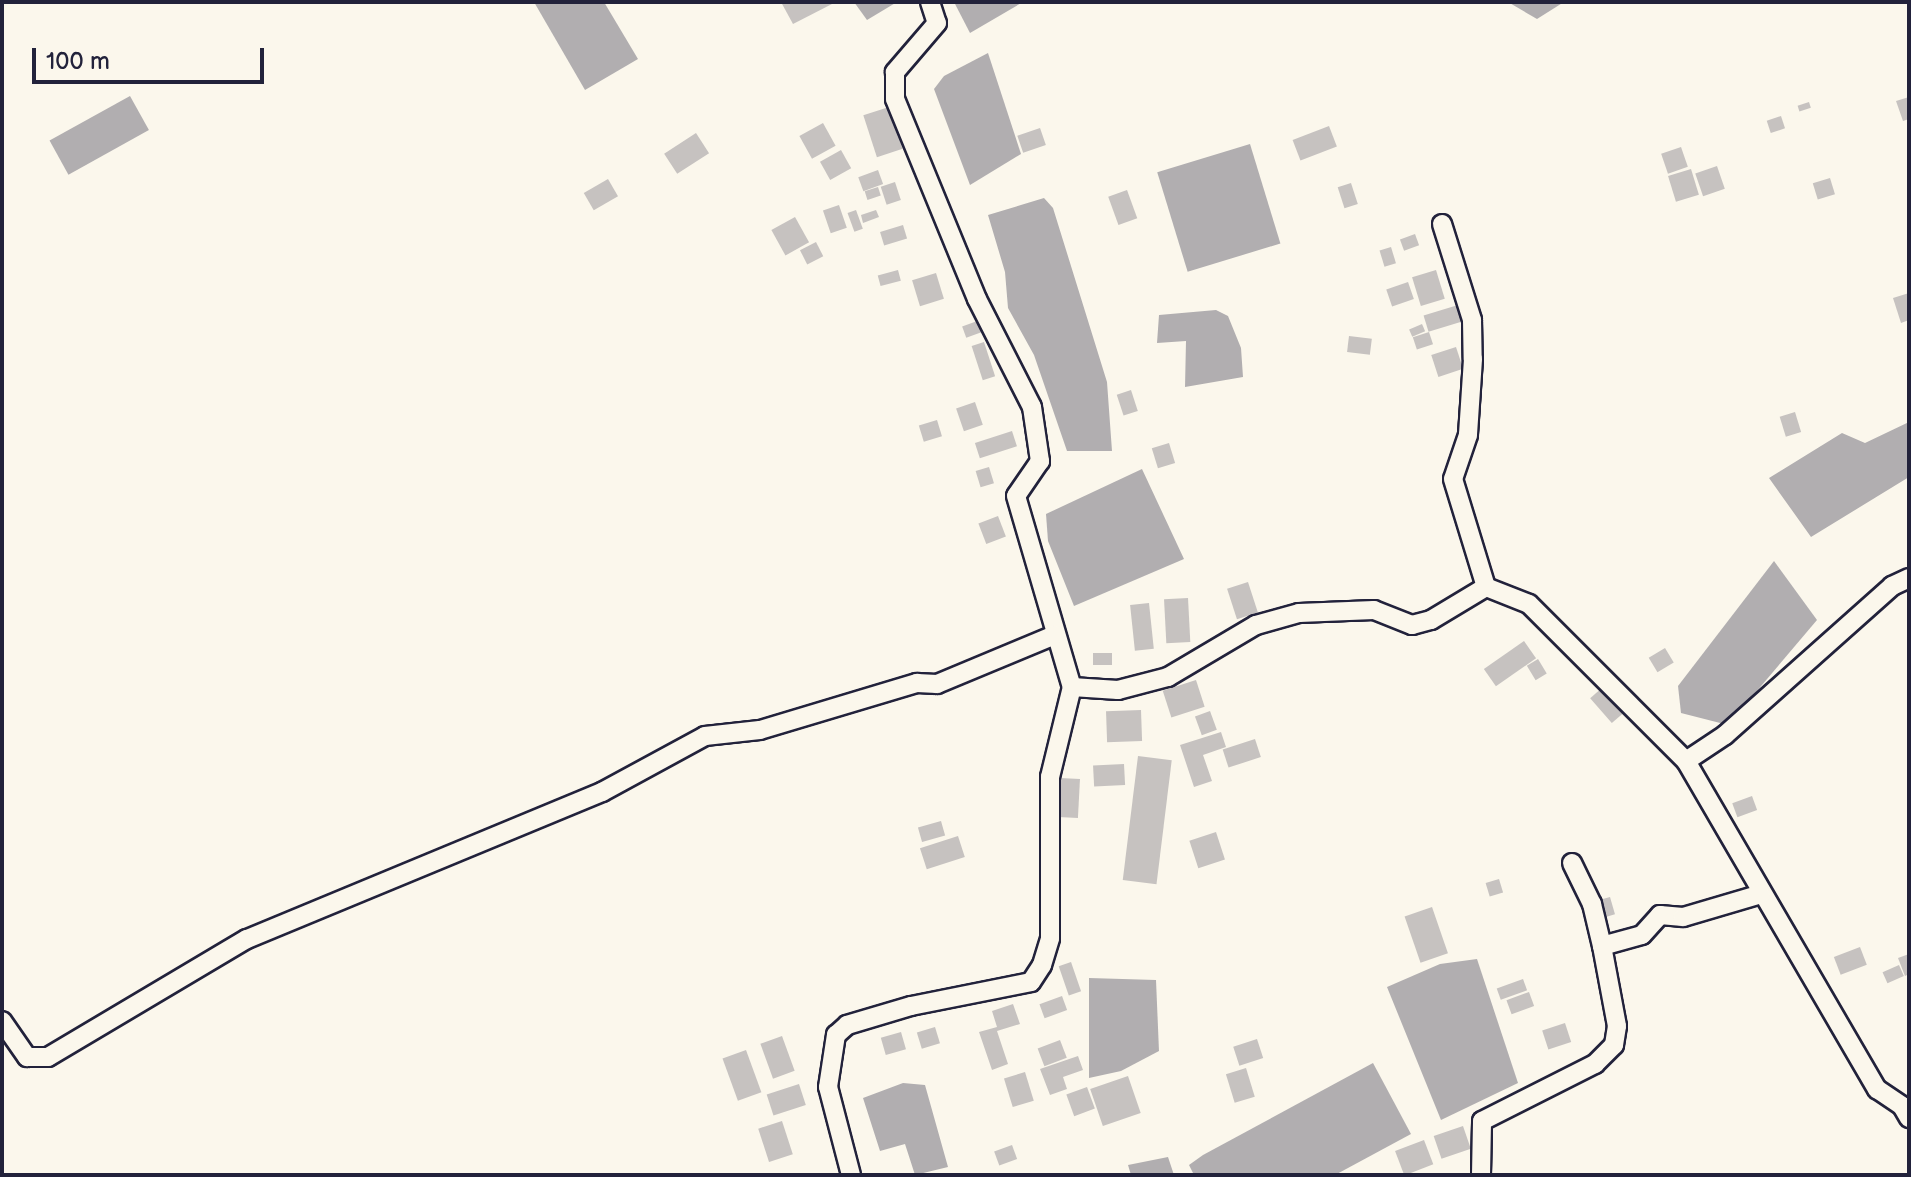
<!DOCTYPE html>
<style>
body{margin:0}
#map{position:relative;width:1911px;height:1177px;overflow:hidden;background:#fbf7ec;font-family:"Balsamiq Sans",sans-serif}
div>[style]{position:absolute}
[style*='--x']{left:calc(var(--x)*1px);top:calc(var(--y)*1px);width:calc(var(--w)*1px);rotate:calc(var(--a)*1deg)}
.water>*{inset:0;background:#b1aeb0;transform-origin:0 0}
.building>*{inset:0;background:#c6c2c0;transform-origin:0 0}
.roads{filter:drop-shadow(2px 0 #22223b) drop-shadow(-2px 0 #22223b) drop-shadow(0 2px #22223b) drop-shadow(0 -2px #22223b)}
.street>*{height:18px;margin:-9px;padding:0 9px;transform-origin:9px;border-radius:9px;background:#fbf7ec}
span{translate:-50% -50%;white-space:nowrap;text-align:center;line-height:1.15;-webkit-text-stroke:6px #fbf7ec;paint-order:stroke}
.frame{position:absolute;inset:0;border:4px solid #22223b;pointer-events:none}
.scale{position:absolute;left:32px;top:48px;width:232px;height:36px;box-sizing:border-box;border:4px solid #22223b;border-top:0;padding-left:10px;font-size:24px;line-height:28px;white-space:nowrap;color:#22223b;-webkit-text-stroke:6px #fbf7ec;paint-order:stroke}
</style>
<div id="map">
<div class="water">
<div style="clip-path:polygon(534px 2px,604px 2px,638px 59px,585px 90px)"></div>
<div style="clip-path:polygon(854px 2px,897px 2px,867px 20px)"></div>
<div style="clip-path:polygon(954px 2px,1023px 2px,970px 33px)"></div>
<div style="clip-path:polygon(1508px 2px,1564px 2px,1537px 19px)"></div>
<div style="clip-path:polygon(988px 53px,1021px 154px,970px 185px,934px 89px,944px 76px)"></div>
<div style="left:130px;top:96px;width:39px;height:92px;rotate:61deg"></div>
<div style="left:1250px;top:144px;width:104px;height:97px;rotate:73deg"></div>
<div style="clip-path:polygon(1044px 198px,1053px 208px,1107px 382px,1112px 451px,1067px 451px,1034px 355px,1008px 308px,1005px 272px,988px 215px)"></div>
<div style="clip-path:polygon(1216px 310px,1228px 316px,1241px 348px,1243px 377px,1185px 387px,1186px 341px,1157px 343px,1159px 315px)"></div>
<div style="clip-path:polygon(1909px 422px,1909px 477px,1811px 537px,1769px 478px,1842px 433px,1865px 443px)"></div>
<div style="clip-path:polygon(1142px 469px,1184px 559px,1074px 606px,1048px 541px,1046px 514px)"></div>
<div style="clip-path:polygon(1774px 561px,1817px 620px,1728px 725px,1681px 713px,1678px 686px)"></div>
<div style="clip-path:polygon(1477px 959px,1518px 1083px,1441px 1120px,1387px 987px,1440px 964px)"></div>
<div style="clip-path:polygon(1089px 978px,1156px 980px,1159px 1051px,1121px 1071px,1089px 1078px)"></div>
<div style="clip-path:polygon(1373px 1063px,1411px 1134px,1335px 1175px,1194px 1175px,1189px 1165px,1203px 1155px)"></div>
<div style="clip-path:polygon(903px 1083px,925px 1085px,948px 1167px,915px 1175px,905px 1144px,880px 1151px,863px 1098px)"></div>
<div style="clip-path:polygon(1168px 1157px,1174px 1175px,1131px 1175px,1128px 1165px)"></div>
</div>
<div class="building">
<div style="clip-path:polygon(781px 2px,831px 2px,832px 4px,793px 24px)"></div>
<div style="clip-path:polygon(1909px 97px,1909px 119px,1903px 121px,1896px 101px)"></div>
<div style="left:1809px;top:102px;width:6px;height:12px;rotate:72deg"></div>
<div style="left:889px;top:107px;width:44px;height:27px;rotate:72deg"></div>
<div style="left:1781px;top:116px;width:13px;height:15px;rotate:72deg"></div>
<div style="left:823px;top:123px;width:26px;height:27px;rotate:61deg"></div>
<div style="left:1329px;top:126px;width:22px;height:39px;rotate:69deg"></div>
<div style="left:1040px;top:128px;width:18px;height:24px;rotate:71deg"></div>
<div style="left:696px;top:133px;width:24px;height:38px;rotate:57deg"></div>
<div style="left:1681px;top:147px;width:21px;height:21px;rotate:71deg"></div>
<div style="left:841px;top:150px;width:21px;height:24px;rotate:61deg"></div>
<div style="left:1717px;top:166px;width:24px;height:23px;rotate:71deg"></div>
<div style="left:1691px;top:169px;width:27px;height:24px;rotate:73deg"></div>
<div style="left:878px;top:170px;width:15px;height:21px;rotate:70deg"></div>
<div style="left:1830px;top:178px;width:17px;height:18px;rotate:73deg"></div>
<div style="left:608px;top:179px;width:20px;height:28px;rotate:60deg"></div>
<div style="left:895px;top:182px;width:19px;height:15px;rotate:72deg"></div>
<div style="left:1351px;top:183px;width:22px;height:14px;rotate:72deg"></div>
<div style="left:878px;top:187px;width:9px;height:14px;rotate:72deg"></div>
<div style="left:1127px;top:190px;width:30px;height:20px;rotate:70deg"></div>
<div style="left:839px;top:205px;width:24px;height:17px;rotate:71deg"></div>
<div style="left:856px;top:210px;width:20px;height:9px;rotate:70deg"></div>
<div style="clip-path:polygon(876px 210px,879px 217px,863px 223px,861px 215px)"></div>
<div style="left:795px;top:217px;width:29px;height:27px;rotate:61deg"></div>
<div style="left:903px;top:225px;width:14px;height:24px;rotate:73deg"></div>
<div style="left:1415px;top:234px;width:12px;height:16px;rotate:70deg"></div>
<div style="left:816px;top:242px;width:16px;height:18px;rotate:63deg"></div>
<div style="left:1391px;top:247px;width:17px;height:12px;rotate:73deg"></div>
<div style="left:898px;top:270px;width:11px;height:21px;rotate:75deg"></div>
<div style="left:1436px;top:270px;width:30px;height:25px;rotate:73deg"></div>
<div style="left:936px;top:273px;width:27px;height:25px;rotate:73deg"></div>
<div style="left:1408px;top:282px;width:18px;height:23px;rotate:71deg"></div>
<div style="clip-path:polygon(1909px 293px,1909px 320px,1901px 323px,1893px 298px)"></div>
<div style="left:1458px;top:305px;width:17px;height:36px;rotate:73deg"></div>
<div style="left:980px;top:320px;width:12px;height:19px;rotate:70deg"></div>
<div style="left:1422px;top:324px;width:8px;height:14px;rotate:67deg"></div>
<div style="left:1429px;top:332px;width:13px;height:17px;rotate:72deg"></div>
<div style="left:1349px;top:336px;width:23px;height:16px;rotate:7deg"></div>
<div style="left:984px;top:342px;width:36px;height:13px;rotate:72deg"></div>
<div style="left:1456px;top:347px;width:23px;height:26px;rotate:72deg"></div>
<div style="left:1131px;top:390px;width:22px;height:15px;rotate:72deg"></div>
<div style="left:975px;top:402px;width:24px;height:20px;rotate:71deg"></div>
<div style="left:1795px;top:412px;width:21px;height:16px;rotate:73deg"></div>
<div style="left:937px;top:420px;width:17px;height:19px;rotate:73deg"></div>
<div style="left:1012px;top:431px;width:16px;height:39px;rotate:72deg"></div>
<div style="left:1169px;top:443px;width:21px;height:18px;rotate:73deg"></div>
<div style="left:989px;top:467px;width:17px;height:14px;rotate:73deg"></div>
<div style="left:998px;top:516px;width:22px;height:21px;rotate:69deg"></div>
<div style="left:1248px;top:582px;width:32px;height:22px;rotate:72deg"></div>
<div style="left:1188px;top:598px;width:44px;height:24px;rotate:87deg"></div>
<div style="left:1149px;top:603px;width:46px;height:19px;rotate:84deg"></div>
<div style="left:1524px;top:641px;width:21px;height:49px;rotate:55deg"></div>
<div style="left:1665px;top:648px;width:17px;height:19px;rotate:59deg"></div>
<div style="left:1112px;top:653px;width:12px;height:19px;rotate:90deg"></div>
<div style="left:1538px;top:659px;width:17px;height:13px;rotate:59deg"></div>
<div style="left:1196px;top:680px;width:28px;height:35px;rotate:72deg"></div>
<div style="left:1603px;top:687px;width:33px;height:17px;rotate:49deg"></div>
<div style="left:1141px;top:710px;width:31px;height:35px;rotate:88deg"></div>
<div style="left:1210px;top:711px;width:20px;height:16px;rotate:70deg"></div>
<div style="clip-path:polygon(1221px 732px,1226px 747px,1203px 755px,1212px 781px,1194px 787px,1180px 745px)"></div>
<div style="left:1255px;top:739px;width:19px;height:34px;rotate:72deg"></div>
<div style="left:1138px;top:756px;width:34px;height:125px;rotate:7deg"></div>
<div style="left:1124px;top:764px;width:21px;height:31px;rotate:87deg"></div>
<div style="left:1060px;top:778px;width:20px;height:39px;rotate:3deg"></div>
<div style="left:1752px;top:796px;width:15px;height:21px;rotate:70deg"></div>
<div style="left:941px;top:821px;width:15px;height:24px;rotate:74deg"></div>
<div style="left:1216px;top:832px;width:29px;height:28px;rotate:72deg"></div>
<div style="left:958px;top:836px;width:22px;height:40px;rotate:72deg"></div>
<div style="left:1499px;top:879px;width:14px;height:14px;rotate:73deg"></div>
<div style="left:1610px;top:897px;width:18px;height:14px;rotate:74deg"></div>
<div style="left:1432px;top:907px;width:49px;height:29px;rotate:71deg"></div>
<div style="left:1860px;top:947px;width:19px;height:28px;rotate:69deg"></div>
<div style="clip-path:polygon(1909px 954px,1909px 974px,1905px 976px,1898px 958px)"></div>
<div style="left:1071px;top:962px;width:31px;height:13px;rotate:71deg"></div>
<div style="left:1899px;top:965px;width:12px;height:18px;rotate:66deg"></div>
<div style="left:1523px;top:979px;width:12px;height:28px;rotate:70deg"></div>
<div style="left:1529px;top:992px;width:15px;height:24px;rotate:70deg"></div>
<div style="left:1062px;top:996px;width:15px;height:24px;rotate:70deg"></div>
<div style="clip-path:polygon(1013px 1004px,1020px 1024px,997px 1031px,1008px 1064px,992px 1070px,979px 1032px,997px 1027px,992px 1011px)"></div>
<div style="left:1565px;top:1023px;width:20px;height:24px;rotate:72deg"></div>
<div style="left:935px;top:1027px;width:17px;height:19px;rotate:73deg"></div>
<div style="left:901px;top:1032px;width:18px;height:21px;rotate:74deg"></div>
<div style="left:782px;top:1036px;width:37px;height:23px;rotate:70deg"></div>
<div style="left:1257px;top:1039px;width:20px;height:25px;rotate:72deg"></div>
<div style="left:1060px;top:1040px;width:19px;height:24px;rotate:69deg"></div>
<div style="left:746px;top:1050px;width:45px;height:25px;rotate:70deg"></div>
<div style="clip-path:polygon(1078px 1056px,1083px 1070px,1063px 1077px,1067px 1089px,1050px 1095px,1040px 1069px)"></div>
<div style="left:1246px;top:1068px;width:30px;height:21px;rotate:73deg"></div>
<div style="left:1025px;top:1072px;width:30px;height:22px;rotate:73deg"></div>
<div style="left:1128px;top:1076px;width:39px;height:40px;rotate:71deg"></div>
<div style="left:799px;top:1084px;width:22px;height:34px;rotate:72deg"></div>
<div style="left:1087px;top:1087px;width:23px;height:22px;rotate:70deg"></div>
<div style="left:782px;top:1121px;width:35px;height:25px;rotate:72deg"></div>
<div style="left:1463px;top:1126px;width:24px;height:31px;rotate:71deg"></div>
<div style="left:1424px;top:1140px;width:26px;height:31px;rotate:69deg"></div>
<div style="left:1012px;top:1145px;width:15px;height:19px;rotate:70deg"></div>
</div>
<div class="roads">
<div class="street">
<div style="--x:930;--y:2;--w:22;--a:72"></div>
<div style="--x:937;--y:23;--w:65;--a:130.6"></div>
<div style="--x:895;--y:72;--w:27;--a:90"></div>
<div style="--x:895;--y:99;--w:216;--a:67.7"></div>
<div style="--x:977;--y:299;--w:121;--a:63"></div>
<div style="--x:1032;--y:407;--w:55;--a:81.6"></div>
<div style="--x:1040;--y:461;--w:42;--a:124.4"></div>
<div style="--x:1016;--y:496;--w:199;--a:73.7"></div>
<div style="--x:1072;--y:687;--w:46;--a:3.7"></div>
<div style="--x:1118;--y:690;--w:52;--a:-14.6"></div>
<div style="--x:1168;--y:677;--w:102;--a:-30.6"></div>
<div style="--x:1256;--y:625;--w:45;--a:-15.6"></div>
<div style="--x:1299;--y:613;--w:75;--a:-2.3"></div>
<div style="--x:1374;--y:610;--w:41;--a:21.5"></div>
<div style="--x:1412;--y:625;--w:20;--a:-15"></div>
<div style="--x:1431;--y:620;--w:64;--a:-31"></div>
<div style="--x:1486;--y:587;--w:46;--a:21.6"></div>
<div style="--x:1529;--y:604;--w:222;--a:45"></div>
<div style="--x:1686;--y:761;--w:380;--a:59.8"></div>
<div style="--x:1877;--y:1089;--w:30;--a:34"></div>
<div style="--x:1902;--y:1106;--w:14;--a:60"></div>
<div style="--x:1442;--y:224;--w:101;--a:72.6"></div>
<div style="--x:1472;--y:320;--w:39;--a:89"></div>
<div style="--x:1473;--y:359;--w:76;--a:93.8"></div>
<div style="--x:1468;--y:435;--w:46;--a:108.8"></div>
<div style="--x:1453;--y:479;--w:113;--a:73"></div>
<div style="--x:1686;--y:761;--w:47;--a:-33.7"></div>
<div style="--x:1725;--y:735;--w:224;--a:-41.7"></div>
<div style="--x:1892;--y:586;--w:19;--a:-25"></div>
<div style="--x:1572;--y:863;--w:46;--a:64"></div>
<div style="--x:1592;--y:904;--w:43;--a:76.6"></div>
<div style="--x:2;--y:1021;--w:44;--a:55.2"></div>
<div style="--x:27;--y:1057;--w:21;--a:0"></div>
<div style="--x:48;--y:1057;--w:231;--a:-30.7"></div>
<div style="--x:247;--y:939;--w:384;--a:-22.5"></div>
<div style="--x:602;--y:792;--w:117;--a:-28.5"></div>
<div style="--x:705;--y:736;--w:55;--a:-6.2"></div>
<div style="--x:760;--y:730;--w:164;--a:-16.7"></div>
<div style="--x:917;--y:683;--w:20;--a:3"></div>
<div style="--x:937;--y:684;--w:128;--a:-22.6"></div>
<div style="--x:851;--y:1175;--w:91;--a:-104.6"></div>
<div style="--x:828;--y:1087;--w:53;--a:-81.3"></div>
<div style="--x:836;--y:1035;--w:15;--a:-42"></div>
<div style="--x:847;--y:1025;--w:67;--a:-16.5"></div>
<div style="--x:911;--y:1006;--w:122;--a:-11.3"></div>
<div style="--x:1031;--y:982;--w:20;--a:-57"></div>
<div style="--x:1042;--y:965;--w:28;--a:-73"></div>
<div style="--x:1050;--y:938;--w:161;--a:-90"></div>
<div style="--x:1050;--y:777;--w:93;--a:-76.3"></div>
<div style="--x:1481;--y:1175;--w:54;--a:-88.9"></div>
<div style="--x:1482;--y:1121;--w:127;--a:-26.8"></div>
<div style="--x:1595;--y:1064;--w:27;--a:-45"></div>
<div style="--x:1614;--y:1045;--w:19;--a:-81"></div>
<div style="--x:1617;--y:1026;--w:81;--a:-100.6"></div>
<div style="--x:1602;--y:946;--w:41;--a:-15.4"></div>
<div style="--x:1642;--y:935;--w:27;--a:-48"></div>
<div style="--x:1660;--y:915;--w:23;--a:5"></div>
<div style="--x:1683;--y:917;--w:81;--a:-16.4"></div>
</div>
</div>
<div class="frame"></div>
<div class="scale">100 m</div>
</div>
